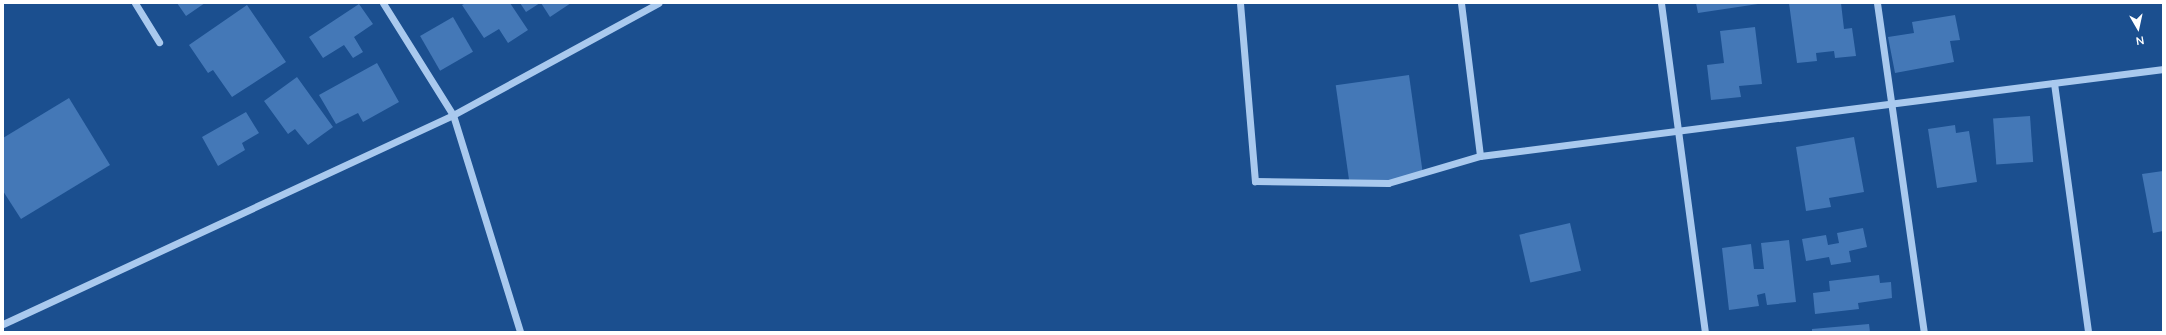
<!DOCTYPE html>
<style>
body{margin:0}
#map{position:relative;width:2166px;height:335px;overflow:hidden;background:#1b4f8f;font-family:"Nunito Sans",sans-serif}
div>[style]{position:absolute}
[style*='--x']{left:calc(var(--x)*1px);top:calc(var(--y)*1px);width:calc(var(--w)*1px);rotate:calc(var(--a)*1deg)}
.building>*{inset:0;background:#4478b7;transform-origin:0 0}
.minor>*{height:7px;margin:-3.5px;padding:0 3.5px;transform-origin:3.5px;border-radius:3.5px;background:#a9c9ee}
span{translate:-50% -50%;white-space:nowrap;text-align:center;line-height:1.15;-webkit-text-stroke:3px #1b4f8f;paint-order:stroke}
.frame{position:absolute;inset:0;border:4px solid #fff;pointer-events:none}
.north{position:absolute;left:2118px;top:8px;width:40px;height:40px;-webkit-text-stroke:3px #1b4f8f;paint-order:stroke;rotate:171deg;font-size:11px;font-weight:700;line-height:16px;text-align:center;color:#fff}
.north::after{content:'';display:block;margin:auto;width:14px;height:18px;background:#fff;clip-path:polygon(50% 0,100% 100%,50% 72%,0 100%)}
</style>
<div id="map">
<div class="building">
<div style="clip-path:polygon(177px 3px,205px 3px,186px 16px)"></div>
<div style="clip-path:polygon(466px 3px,510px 3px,528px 30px,508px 43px,499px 29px,484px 38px,462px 5px)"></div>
<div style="clip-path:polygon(520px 3px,540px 3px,526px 12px)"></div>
<div style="clip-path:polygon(541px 3px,571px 3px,550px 17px)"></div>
<div style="clip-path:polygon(1696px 3px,1758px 3px,1758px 4px,1698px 13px)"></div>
<div style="clip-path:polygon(1789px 3px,1841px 3px,1844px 29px,1852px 28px,1856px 56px,1835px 58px,1834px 51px,1816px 53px,1817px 61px,1797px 63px)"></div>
<div style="clip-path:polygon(359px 4px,373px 24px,354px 37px,363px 52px,353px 58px,344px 45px,323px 58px,309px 37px)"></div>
<div style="clip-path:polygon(247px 5px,286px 62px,232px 97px,213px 70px,208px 73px,189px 45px)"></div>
<div style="clip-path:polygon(1955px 15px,1960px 40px,1950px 41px,1954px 62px,1895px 73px,1888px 37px,1914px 33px,1912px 22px)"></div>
<div style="left:453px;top:17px;width:40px;height:38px;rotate:60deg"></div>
<div style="clip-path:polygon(1755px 27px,1762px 84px,1739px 86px,1741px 97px,1711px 100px,1707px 65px,1724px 63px,1720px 31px)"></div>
<div style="clip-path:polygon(377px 63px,399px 102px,363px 122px,358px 113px,336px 124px,319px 95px)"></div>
<div style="left:1409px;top:75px;width:102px;height:74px;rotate:82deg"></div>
<div style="clip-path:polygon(297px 77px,333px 127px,308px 145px,295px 129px,288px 134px,264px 101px)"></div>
<div style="clip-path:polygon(69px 98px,110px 165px,21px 219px,3px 191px,3px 138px)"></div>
<div style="clip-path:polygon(246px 112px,259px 133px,242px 143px,245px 150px,218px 166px,202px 137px)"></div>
<div style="left:2030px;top:116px;width:46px;height:37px;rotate:86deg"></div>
<div style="clip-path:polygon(1955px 125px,1956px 133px,1969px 131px,1977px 182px,1937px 188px,1928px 129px)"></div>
<div style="clip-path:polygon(1854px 137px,1864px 192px,1829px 198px,1831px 207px,1806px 211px,1796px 147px)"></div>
<div style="clip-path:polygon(2163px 171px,2163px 231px,2153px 233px,2142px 174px)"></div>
<div style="left:1570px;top:223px;width:49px;height:52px;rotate:77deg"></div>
<div style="clip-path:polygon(1863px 228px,1867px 247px,1849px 251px,1851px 262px,1831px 265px,1829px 257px,1806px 261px,1802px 239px,1826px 235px,1828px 245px,1839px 243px,1837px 233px)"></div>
<div style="clip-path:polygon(1789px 240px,1796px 302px,1767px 305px,1765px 293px,1757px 295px,1759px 306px,1729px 310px,1722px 248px,1751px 244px,1754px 269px,1764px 269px,1761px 243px)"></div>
<div style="clip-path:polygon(1879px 275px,1880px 283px,1891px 282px,1892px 298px,1858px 303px,1859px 309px,1815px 314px,1813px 293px,1830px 291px,1829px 281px)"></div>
<div style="clip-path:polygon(1869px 324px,1870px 332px,1812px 332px,1812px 329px)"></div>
</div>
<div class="minor">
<div style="--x:135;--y:3;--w:46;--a:58.4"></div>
<div style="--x:383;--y:3;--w:132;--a:58"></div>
<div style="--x:453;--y:115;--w:227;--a:72.8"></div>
<div style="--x:1240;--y:3;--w:179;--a:85.2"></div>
<div style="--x:1255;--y:181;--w:133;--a:0.9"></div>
<div style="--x:1388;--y:183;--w:96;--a:-16.4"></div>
<div style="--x:1480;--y:156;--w:689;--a:-7.26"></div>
<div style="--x:1461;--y:3;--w:154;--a:82.9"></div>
<div style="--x:1661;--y:3;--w:332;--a:82.4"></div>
<div style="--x:1877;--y:3;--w:332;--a:81.9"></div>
<div style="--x:2054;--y:83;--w:251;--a:82.2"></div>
<div style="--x:3;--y:324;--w:496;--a:-24.9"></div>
<div style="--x:453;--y:115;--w:234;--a:-28.6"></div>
</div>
<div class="frame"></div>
<div class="north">N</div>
</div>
